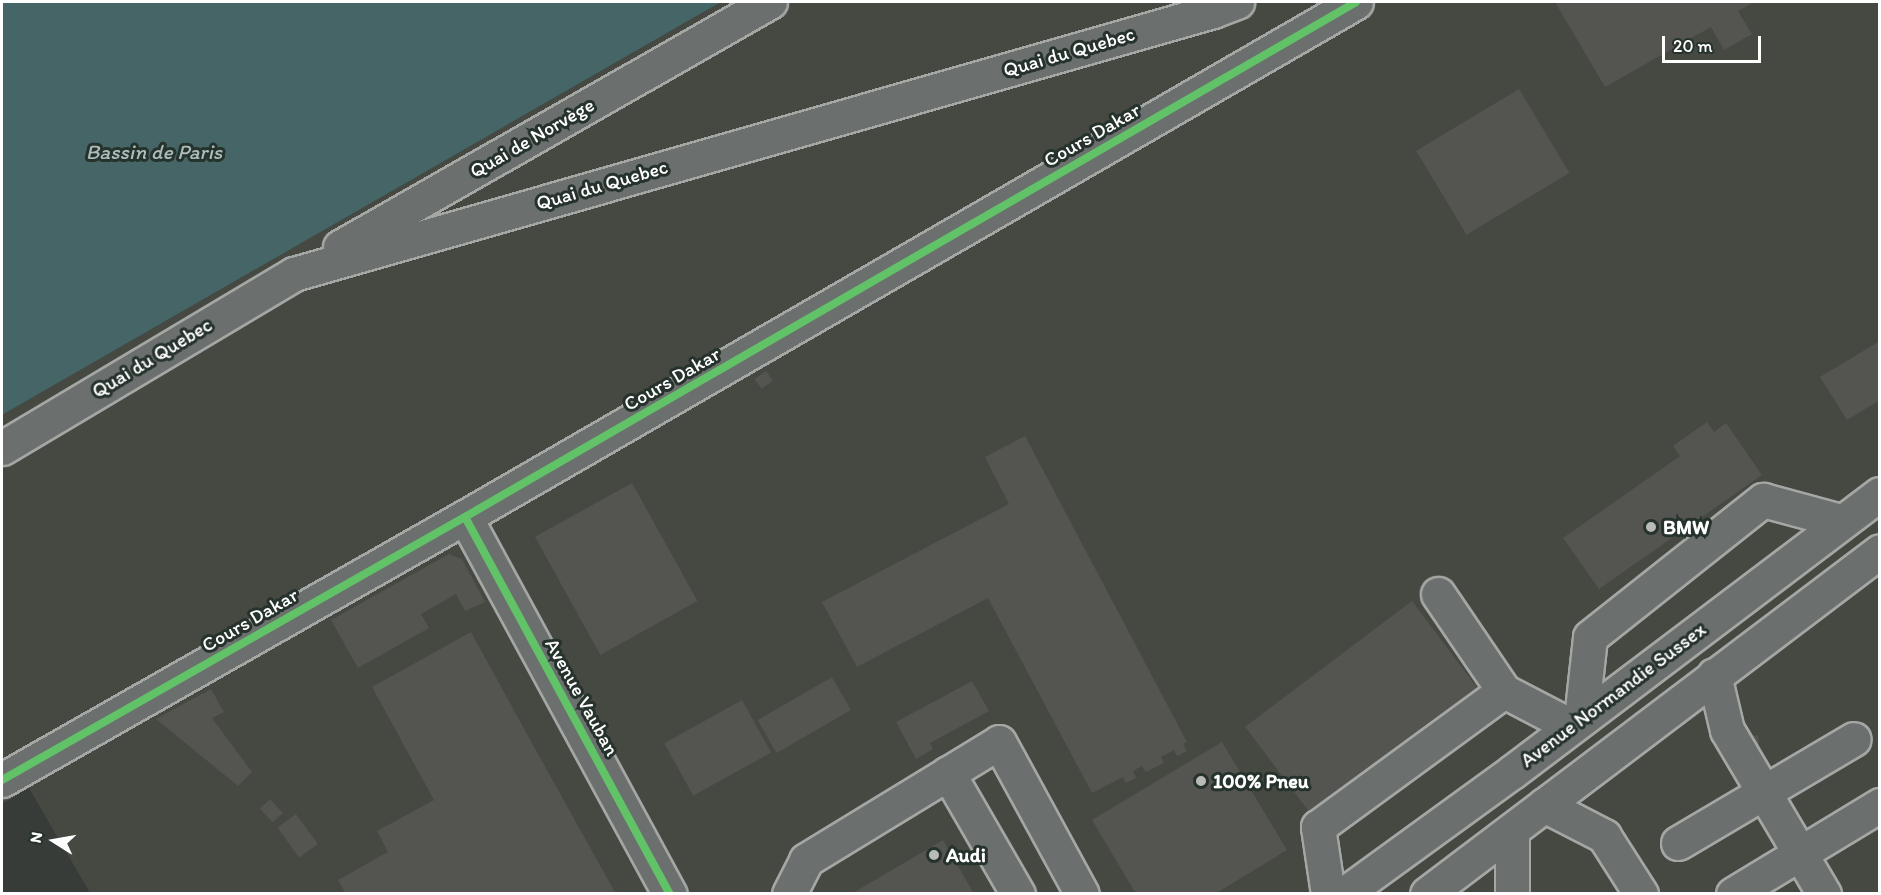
<!DOCTYPE html>
<meta charset="utf-8">
<style>
body{margin:0}
#map{position:relative;width:1881px;height:895px;overflow:hidden;background:#373c38;font-family:Itim,sans-serif}
div>[style]{position:absolute}
[style*='--x']{left:calc(var(--x)*1px);top:calc(var(--y)*1px);width:calc(var(--w)*1px);rotate:calc(var(--a)*1deg)}
.built>*{inset:0;background:#454942}
.water>*{inset:0;background:#456566}
.building>*{inset:0;background:#545451;transform-origin:0 0}
.roads{filter:drop-shadow(2px 0 #a5a7a5) drop-shadow(-2px 0 #a5a7a5) drop-shadow(0 2px #a5a7a5) drop-shadow(0 -2px #a5a7a5)}
.minor>*{height:33px;margin:-16.5px;padding:0 16.5px;transform-origin:16.5px;border-radius:16.5px;background:#6b6f6d}
.major>*{height:33px;margin:-16.5px;padding:0 16.5px;transform-origin:16.5px;border-radius:16.5px;background:#6b6f6d}
.cycleway>*{height:8px;margin:-4px;padding:0 4px;transform-origin:4px;border-radius:4px;background:#61c268}
.dots>*{width:16px;height:16px;translate:-50% -50%;box-sizing:border-box;border:3px solid #26332d;border-radius:50%}
span{translate:-50% -50%;white-space:nowrap;text-align:center;line-height:1.15;-webkit-text-stroke:6px #26332d;paint-order:stroke}
.street-label{font-size:20px;color:#fff}
.poi-label{font-size:20px;color:#fff;font-weight:700}
.left{translate:0 -50%;text-align:left}
.water-label{font-size:21px;color:#acbcbc;font-style:italic}
.frame{position:absolute;inset:0;border:3px solid #fff;pointer-events:none}
.north{position:absolute;left:24px;top:811px;width:60px;height:60px;-webkit-text-stroke:4px #26332d;paint-order:stroke;rotate:281deg;font-size:16px;font-weight:700;line-height:24px;text-align:center;color:#fff}
.north::after{content:'';display:block;margin:auto;width:21px;height:27px;background:#fff;clip-path:polygon(50% 0,100% 100%,50% 72%,0 100%)}
.scale{position:absolute;left:1662px;top:36px;width:99px;height:27px;box-sizing:border-box;border:3px solid #fff;border-top:0;padding-left:8px;font-size:18px;line-height:21px;white-space:nowrap;color:#fff;-webkit-text-stroke:4px #26332d;paint-order:stroke}
</style>
<div id="map">
<div class="built">
<div style="clip-path:polygon(721px 2px,1879px 2px,1879px 893px,90px 893px,29px 788px,2px 804px,2px 415px)"></div>
</div>
<div class="water">
<div style="clip-path:polygon(2px 2px,721px 2px,2px 415px)"></div>
</div>
<div class="building">
<div style="clip-path:polygon(1555px 2px,1754px 2px,1738px 11px,1752px 34px,1724px 50px,1711px 27px,1605px 87px)"></div>
<div style="left:1519px;top:89px;width:98px;height:120px;rotate:59deg"></div>
<div style="clip-path:polygon(1880px 341px,1880px 400px,1847px 420px,1820px 377px)"></div>
<div style="left:766px;top:371px;width:12px;height:14px;rotate:55deg"></div>
<div style="clip-path:polygon(1707px 422px,1714px 432px,1726px 423px,1762px 475px,1599px 589px,1563px 538px,1680px 456px,1673px 446px)"></div>
<div style="clip-path:polygon(1025px 436px,1187px 742px,1183px 744px,1187px 751px,1177px 756px,1174px 750px,1161px 757px,1164px 763px,1146px 772px,1142px 766px,1133px 771px,1136px 778px,1126px 783px,1123px 777px,1092px 793px,988px 598px,857px 667px,822px 602px,1009px 504px,985px 457px)"></div>
<div style="left:632px;top:483px;width:135px;height:111px;rotate:61deg"></div>
<div style="clip-path:polygon(449px 554px,462px 559px,485px 602px,465px 611px,456px 594px,421px 614px,429px 628px,358px 668px,331px 620px)"></div>
<div style="left:1412px;top:601px;width:111px;height:209px;rotate:53deg"></div>
<div style="clip-path:polygon(471px 632px,533px 745px,616px 894px,346px 894px,338px 880px,388px 852px,377px 831px,434px 800px,372px 687px)"></div>
<div style="left:832px;top:677px;width:38px;height:86px;rotate:60deg"></div>
<div style="clip-path:polygon(972px 681px,989px 711px,930px 743px,933px 749px,916px 759px,896px 722px)"></div>
<div style="clip-path:polygon(211px 689px,224px 712px,212px 718px,252px 772px,238px 786px,156px 719px)"></div>
<div style="left:742px;top:700px;width:60px;height:89px;rotate:61deg"></div>
<div style="left:1758px;top:735px;width:16px;height:10px;rotate:83deg"></div>
<div style="clip-path:polygon(1222px 742px,1287px 850px,1215px 894px,1136px 894px,1092px 820px)"></div>
<div style="left:270px;top:799px;width:19px;height:14px;rotate:47deg"></div>
<div style="left:296px;top:814px;width:37px;height:23px;rotate:54deg"></div>
<div style="clip-path:polygon(943px 840px,974px 894px,851px 894px)"></div>
</div>
<div class="roads">
<div class="minor">
<div style="--x:340;--y:247;--w:495;--a:-29.7"></div>
<div style="--x:2;--y:448;--w:340;--a:-30.8"></div>
<div style="--x:294;--y:274;--w:956;--a:-15.97"></div>
<div style="--x:1213;--y:11;--w:26;--a:-21"></div>
<div style="--x:465;--y:517;--w:429;--a:61.5"></div>
<div style="--x:1438;--y:594;--w:117;--a:55.8"></div>
<div style="--x:1714;--y:675;--w:57;--a:76.7"></div>
<div style="--x:1727;--y:730;--w:191;--a:59.4"></div>
<div style="--x:1581;--y:719;--w:82;--a:-83.7"></div>
<div style="--x:1590;--y:637;--w:221;--a:-38.4"></div>
<div style="--x:1763;--y:500;--w:81;--a:15.1"></div>
<div style="--x:948;--y:773;--w:140;--a:60"></div>
<div style="--x:2;--y:780;--w:546;--a:-29.61"></div>
<div style="--x:477;--y:510;--w:1015;--a:-30.02"></div>
<div style="--x:1544;--y:805;--w:68;--a:27.3"></div>
<div style="--x:1604;--y:836;--w:69;--a:57.5"></div>
<div style="--x:1512;--y:830;--w:64;--a:90"></div>
<div style="--x:1678;--y:843;--w:204;--a:-30.6"></div>
<div style="--x:789;--y:894;--w:38;--a:-63"></div>
<div style="--x:806;--y:860;--w:226;--a:-31.4"></div>
<div style="--x:999;--y:742;--w:173;--a:61.4"></div>
<div style="--x:1328;--y:894;--w:68;--a:-98.5"></div>
<div style="--x:1318;--y:827;--w:230;--a:-36.2"></div>
<div style="--x:1504;--y:691;--w:76;--a:27.6"></div>
<div style="--x:1733;--y:894;--w:172;--a:-31.2"></div>
</div>
<div class="major">
<div style="--x:1344;--y:894;--w:208;--a:-36"></div>
<div style="--x:1512;--y:772;--w:461;--a:-37.1"></div>
<div style="--x:1427;--y:894;--w:568;--a:-37.13"></div>
</div>
</div>
<div class="cycleway">
<div style="--x:465;--y:517;--w:429;--a:61.5"></div>
<div style="--x:2;--y:780;--w:546;--a:-29.61"></div>
<div style="--x:477;--y:510;--w:1015;--a:-30.02"></div>
</div>
<div class="dots">
<div style="left:1651px;top:527px;background:#b9bbb9"></div>
<div style="left:1201px;top:781px;background:#b9bbb9"></div>
<div style="left:934px;top:855px;background:#b9bbb9"></div>
</div>
<div class="street-label">
<span style="left:1069px;top:52px;rotate:-16deg">Quai du Quebec</span>
<span style="left:1092px;top:135px;rotate:-30deg">Cours Dakar</span>
<span style="left:532px;top:138px;rotate:-30deg">Quai de Norvège</span>
<span style="left:602px;top:185px;rotate:-16deg">Quai du Quebec</span>
<span style="left:152px;top:358px;rotate:-31deg">Quai du Quebec</span>
<span style="left:672px;top:379px;rotate:-30deg">Cours Dakar</span>
<span style="left:250px;top:620px;rotate:-30deg">Cours Dakar</span>
<span style="left:1613px;top:695px;rotate:-37deg">Avenue Normandie Sussex</span>
<span style="left:582px;top:697px;rotate:61deg">Avenue Vauban</span>
</div>
<div class="poi-label">
<span class="left" style="left:1663px;top:527px">BMW</span>
<span class="left" style="left:1213px;top:781px">100% Pneu</span>
<span class="left" style="left:946px;top:855px">Audi</span>
</div>
<div class="water-label">
<span style="left:154px;top:152px">Bassin de Paris</span>
</div>
<div class="frame"></div>
<div class="north">N</div>
<div class="scale">20 m</div>
</div>
